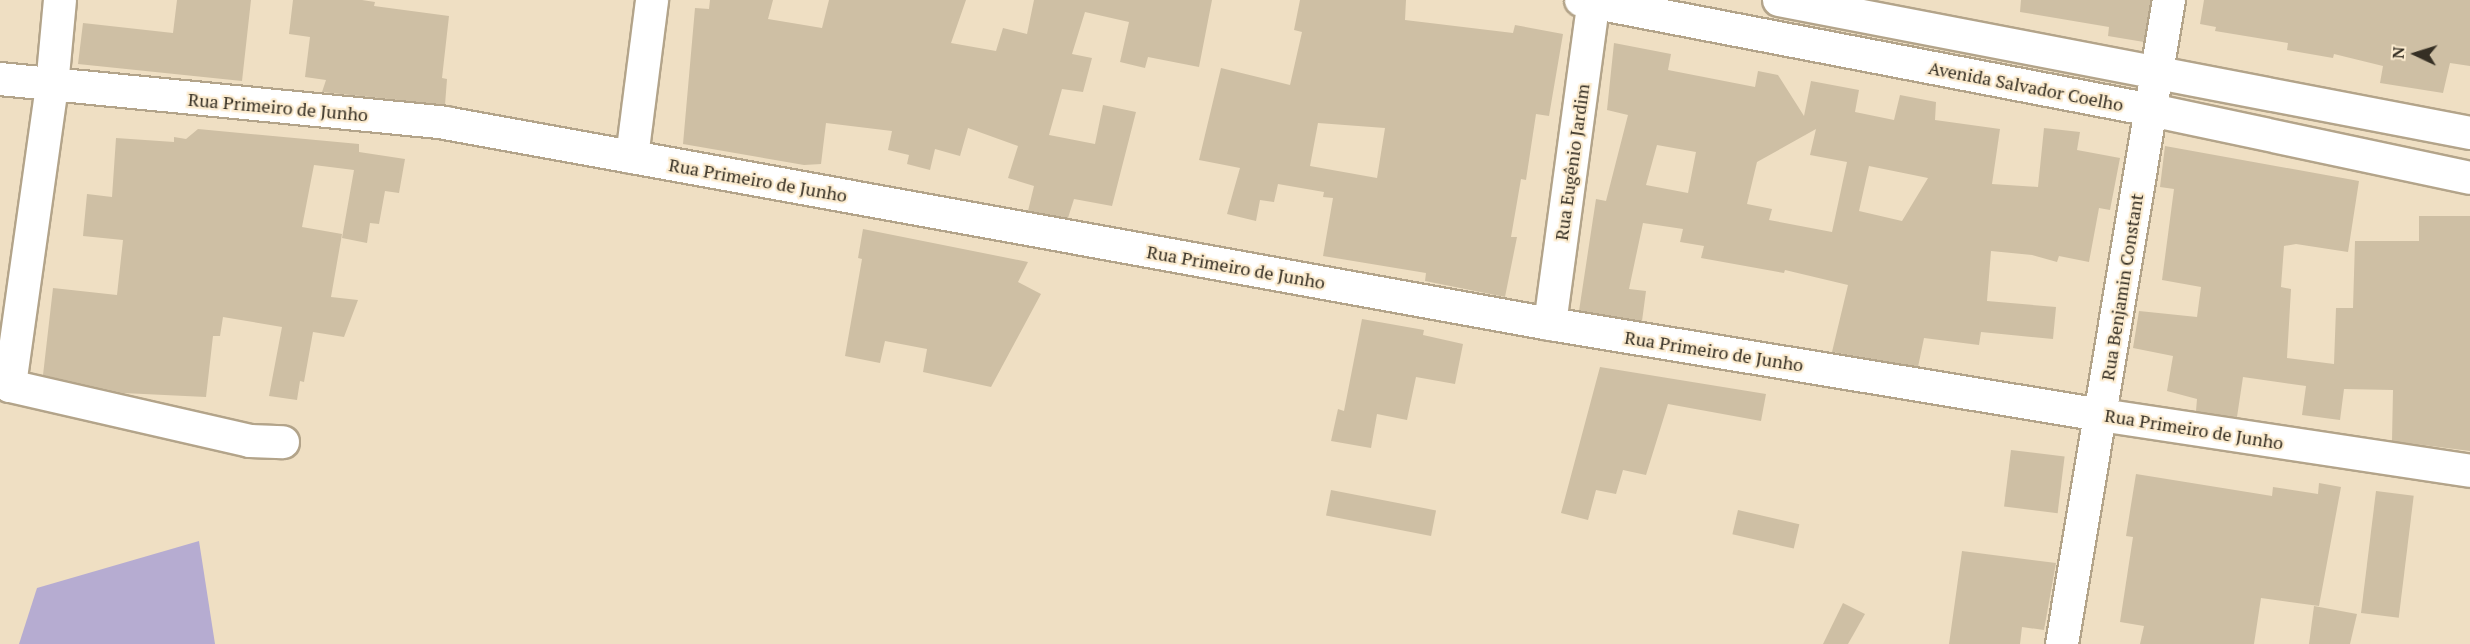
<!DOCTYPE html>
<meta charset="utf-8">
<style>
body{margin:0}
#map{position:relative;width:2470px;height:644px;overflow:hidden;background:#efdfc3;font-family:"PT Serif",serif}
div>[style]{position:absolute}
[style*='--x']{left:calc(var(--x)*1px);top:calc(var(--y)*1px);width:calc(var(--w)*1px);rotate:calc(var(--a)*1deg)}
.green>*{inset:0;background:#b6acd1}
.building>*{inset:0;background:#cebfa4;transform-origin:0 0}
.roads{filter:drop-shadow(2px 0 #b3a48a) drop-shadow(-2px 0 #b3a48a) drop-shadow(0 2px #b3a48a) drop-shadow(0 -2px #b3a48a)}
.minor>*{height:32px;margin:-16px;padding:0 16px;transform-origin:16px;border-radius:16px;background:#fff}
span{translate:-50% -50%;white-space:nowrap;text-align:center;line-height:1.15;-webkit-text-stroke:4.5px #fcecd0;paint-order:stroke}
.street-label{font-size:18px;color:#352f24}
.north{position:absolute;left:2386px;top:24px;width:60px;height:60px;-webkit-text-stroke:4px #fcecd0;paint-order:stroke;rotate:274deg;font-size:16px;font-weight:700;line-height:24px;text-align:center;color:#352f24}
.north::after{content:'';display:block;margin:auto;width:21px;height:27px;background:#352f24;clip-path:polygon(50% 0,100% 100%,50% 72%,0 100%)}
</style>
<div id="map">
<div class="green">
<div style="clip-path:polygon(199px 541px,215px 644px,19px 644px,37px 588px)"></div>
</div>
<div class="building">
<div style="clip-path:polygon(177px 0,251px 0,242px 81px,78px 64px,83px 23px,173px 33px)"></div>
<div style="clip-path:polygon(293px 0,362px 0,375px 2px,374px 6px,449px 16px,442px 78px,447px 79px,445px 105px,322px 92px,326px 80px,305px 77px,310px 37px,289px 34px)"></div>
<div style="clip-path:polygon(710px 0,773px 0,768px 19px,822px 28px,829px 0,966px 0,951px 43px,996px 51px,1003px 28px,1027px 34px,1034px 0,1212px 0,1199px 67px,1148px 57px,1145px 68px,1120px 62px,1129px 22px,1085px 12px,1072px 54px,1092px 58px,1083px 92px,1062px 89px,1049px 135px,1095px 144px,1103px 105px,1136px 112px,1112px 206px,1074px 199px,1068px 218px,1028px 211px,1034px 186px,1008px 178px,1018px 146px,968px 128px,960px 156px,935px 149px,930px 170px,907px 164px,909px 155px,888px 150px,892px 131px,826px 123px,821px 164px,804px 165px,683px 144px,695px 8px,709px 9px)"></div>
<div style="clip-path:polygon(evenodd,1300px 0,1406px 0,1405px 20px,1513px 33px,1515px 25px,1563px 34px,1549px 116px,1536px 114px,1526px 180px,1521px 179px,1511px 237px,1517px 237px,1505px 297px,1425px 281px,1426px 273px,1323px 256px,1333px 198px,1323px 197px,1324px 192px,1278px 184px,1274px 202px,1260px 200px,1256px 221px,1227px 214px,1240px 168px,1199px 160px,1221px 68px,1290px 85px,1302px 32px,1294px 30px,1300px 0,1318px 123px,1385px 128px,1377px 178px,1310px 166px,1318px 123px)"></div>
<div style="clip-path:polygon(2021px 0,2151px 0,2144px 42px,2108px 36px,2109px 27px,2020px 12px)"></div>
<div style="clip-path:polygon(2204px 0,2470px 0,2470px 66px,2450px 63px,2443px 93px,2380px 83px,2383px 66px,2334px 54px,2333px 58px,2287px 50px,2288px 43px,2215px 31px,2216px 27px,2200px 24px)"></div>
<div style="clip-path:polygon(evenodd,1614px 43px,1671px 54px,1668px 70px,1755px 87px,1758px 71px,1778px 75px,1804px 116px,1811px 81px,1859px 90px,1855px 112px,1894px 120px,1900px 95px,1936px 102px,1935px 120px,2000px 129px,1992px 184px,2038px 187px,2044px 128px,2080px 132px,2077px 150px,2120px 158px,2110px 210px,2099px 208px,2089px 262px,2059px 256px,2057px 262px,2032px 255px,1991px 251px,1987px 301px,2056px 307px,2053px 339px,1981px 332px,1979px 345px,1924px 338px,1918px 367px,1832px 352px,1848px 285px,1785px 270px,1784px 273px,1701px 258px,1704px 246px,1680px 242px,1683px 229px,1643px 223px,1629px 289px,1646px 291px,1642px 321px,1579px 311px,1596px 199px,1606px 201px,1628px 115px,1607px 110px,1614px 43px,1816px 129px,1810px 155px,1847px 162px,1832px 232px,1769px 220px,1772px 209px,1747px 204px,1757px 162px,1816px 129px,1614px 43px,1657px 145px,1696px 152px,1688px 193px,1646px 185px,1657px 145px,1614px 43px,1869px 166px,1928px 178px,1902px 221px,1859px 211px,1869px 166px)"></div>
<div style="clip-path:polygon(198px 129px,359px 144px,359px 152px,405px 159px,399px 193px,385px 191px,379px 224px,370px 223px,367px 243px,342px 238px,354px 170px,314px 165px,302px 227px,342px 234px,331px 297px,358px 300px,344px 337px,313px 332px,304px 382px,300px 381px,297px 400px,269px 396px,282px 327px,223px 317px,220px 336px,213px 336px,206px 397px,123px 393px,43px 375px,53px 288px,117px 295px,123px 240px,83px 236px,87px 194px,112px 197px,116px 138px,174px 142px,174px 137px,186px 139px)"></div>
<div style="clip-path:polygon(2165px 146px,2359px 181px,2348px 252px,2296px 244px,2284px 246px,2281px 287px,2291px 289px,2287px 358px,2334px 364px,2336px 308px,2353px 308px,2355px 241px,2419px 241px,2419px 216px,2470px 216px,2470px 451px,2392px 441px,2393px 390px,2344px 389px,2340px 420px,2302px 415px,2306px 386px,2243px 377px,2237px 417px,2196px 411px,2197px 399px,2167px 391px,2173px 356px,2133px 348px,2139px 311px,2197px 317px,2201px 287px,2162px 280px,2174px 189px,2160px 187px)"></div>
<div style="clip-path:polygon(863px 229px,1028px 262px,1018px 282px,1041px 294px,991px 387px,923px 372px,927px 349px,885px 341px,880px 363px,845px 356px,862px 259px,858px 258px)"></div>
<div style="clip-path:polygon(1362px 319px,1424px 330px,1423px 335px,1463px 344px,1455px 384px,1416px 377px,1407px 420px,1377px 414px,1371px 448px,1331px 441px,1338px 409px,1344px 411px)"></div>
<div style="clip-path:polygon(1600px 367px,1766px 394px,1761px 421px,1668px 404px,1646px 475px,1623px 470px,1616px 494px,1596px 490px,1588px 520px,1561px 513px)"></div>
<div style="left:2011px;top:450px;width:54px;height:57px;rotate:7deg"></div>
<div style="clip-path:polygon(2136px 474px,2272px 496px,2273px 487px,2318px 494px,2319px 483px,2341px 487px,2319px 606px,2261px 598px,2254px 644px,2140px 644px,2144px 626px,2120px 622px,2133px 537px,2126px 536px)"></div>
<div style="left:1331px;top:490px;width:107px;height:26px;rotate:11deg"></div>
<div style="left:2376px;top:491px;width:38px;height:123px;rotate:7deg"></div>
<div style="left:1738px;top:510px;width:63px;height:25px;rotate:13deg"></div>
<div style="clip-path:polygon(1962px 551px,2056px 563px,2044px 630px,2022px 627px,2020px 644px,1949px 644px)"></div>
<div style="clip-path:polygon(1843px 603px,1865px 614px,1848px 644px,1823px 644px)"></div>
<div style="clip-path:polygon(2314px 606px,2357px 614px,2350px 644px,2309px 644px)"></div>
</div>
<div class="roads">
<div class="minor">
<div style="--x:60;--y:0;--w:86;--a:95.3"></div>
<div style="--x:52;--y:86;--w:303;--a:98"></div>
<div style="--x:10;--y:386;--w:246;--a:12.9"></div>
<div style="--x:250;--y:441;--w:33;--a:2"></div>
<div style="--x:1581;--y:0;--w:581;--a:10.92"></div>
<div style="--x:2151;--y:110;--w:326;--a:12"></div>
<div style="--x:1779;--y:0;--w:704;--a:10.89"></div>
<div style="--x:0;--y:79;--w:447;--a:5.6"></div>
<div style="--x:445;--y:123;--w:1123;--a:10.31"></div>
<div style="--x:1550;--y:324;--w:558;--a:9.38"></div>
<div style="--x:2101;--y:415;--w:373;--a:8.6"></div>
<div style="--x:632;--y:157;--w:158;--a:-82.7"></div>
<div style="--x:1550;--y:324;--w:327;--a:-82.3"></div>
<div style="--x:2062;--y:644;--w:653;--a:-80.57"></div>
</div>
</div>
<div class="street-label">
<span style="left:2026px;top:86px;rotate:11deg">Avenida Salvador Coelho</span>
<span style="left:278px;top:107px;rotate:5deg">Rua Primeiro de Junho</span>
<span style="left:1572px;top:162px;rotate:-82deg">Rua Eugênio Jardim</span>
<span style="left:758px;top:180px;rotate:10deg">Rua Primeiro de Junho</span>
<span style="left:1236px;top:267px;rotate:10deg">Rua Primeiro de Junho</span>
<span style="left:2122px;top:287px;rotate:-81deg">Rua Benjamin Constant</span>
<span style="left:1714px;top:351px;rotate:9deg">Rua Primeiro de Junho</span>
<span style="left:2194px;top:429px;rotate:9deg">Rua Primeiro de Junho</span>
</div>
<div class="north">N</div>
</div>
